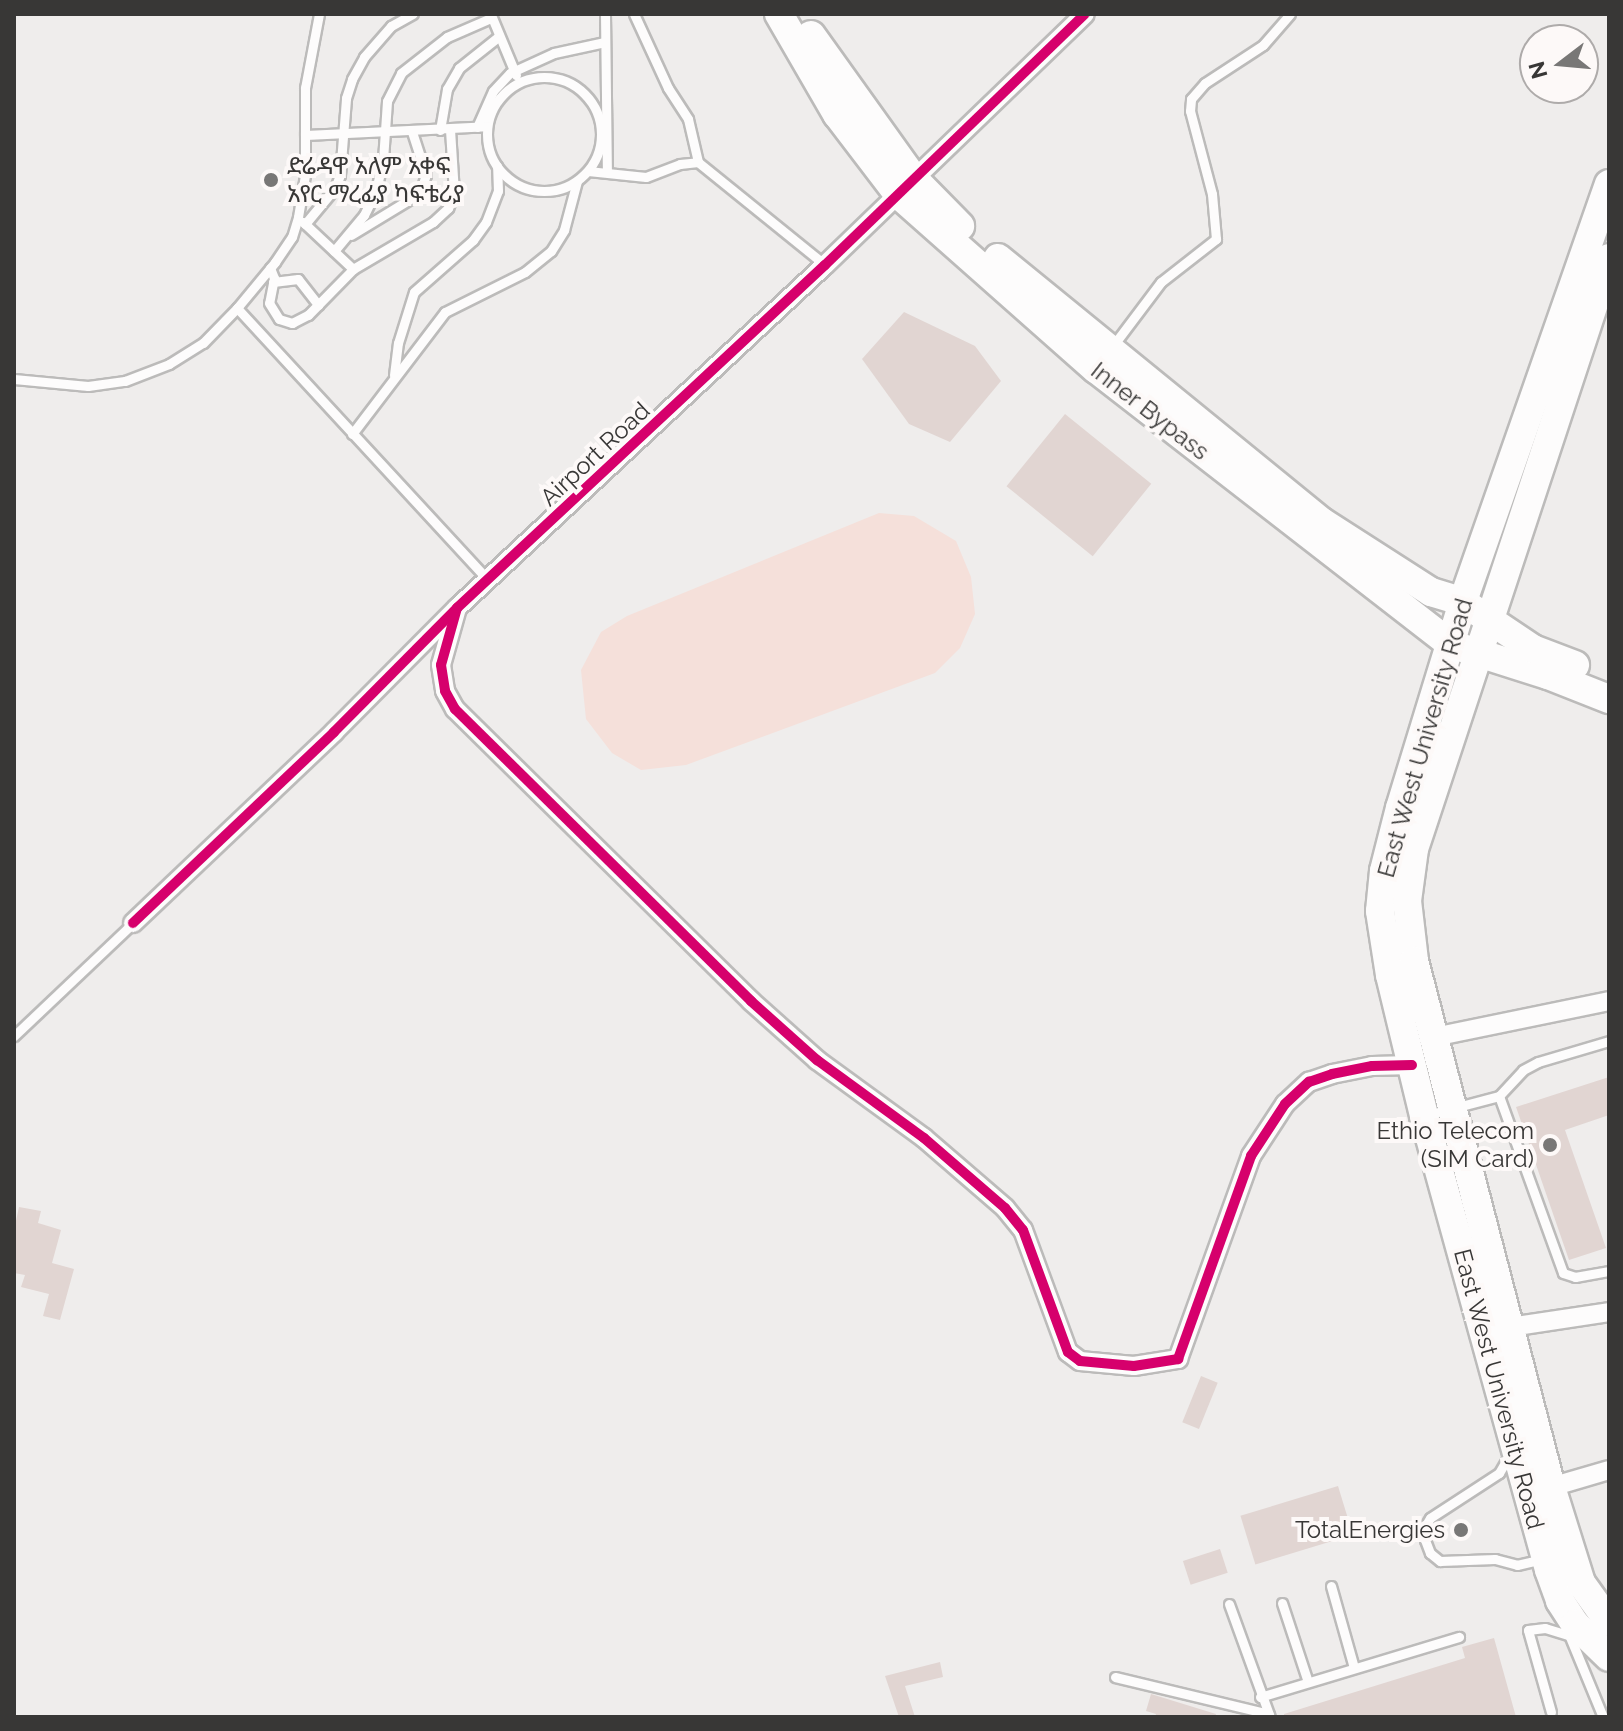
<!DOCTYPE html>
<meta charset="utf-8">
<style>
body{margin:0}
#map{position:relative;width:1623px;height:1731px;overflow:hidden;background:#efedec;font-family:Raleway,"Noto Sans Ethiopic",sans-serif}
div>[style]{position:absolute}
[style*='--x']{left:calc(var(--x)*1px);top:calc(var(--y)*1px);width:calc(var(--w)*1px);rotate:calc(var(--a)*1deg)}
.green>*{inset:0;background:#f5e0da}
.building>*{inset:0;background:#e1d5d2;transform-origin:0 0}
.roads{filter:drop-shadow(2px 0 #bcbbba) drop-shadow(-2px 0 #bcbbba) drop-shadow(0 2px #bcbbba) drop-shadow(0 -2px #bcbbba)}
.lane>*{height:9px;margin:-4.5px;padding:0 4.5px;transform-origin:4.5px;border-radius:4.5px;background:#fdfcfc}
.lane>.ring{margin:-4.5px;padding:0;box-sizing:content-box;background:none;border:9px solid #fdfcfc;border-radius:50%}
.street>*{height:18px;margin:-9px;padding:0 9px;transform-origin:9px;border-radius:9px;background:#fdfcfc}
.primary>*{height:28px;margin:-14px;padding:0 14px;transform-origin:14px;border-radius:14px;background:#fdfcfc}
.cycleway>*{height:10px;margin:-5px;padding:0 5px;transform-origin:5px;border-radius:5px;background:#d6006c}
.dots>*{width:22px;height:22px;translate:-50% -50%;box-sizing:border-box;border:4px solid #fdf9f8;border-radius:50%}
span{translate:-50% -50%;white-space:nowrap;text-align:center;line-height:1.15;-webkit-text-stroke:8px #fdf9f8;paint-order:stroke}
.poi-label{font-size:24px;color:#383736}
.left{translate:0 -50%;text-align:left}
.right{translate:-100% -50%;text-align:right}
.street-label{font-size:24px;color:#383736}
.frame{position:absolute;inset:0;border:16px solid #383736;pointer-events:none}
.north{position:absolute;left:1519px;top:24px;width:80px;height:80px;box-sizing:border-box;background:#fdf9f8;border:2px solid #aeabaa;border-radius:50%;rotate:254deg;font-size:22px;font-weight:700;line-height:32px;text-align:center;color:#383736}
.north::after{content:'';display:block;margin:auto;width:28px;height:36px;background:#787776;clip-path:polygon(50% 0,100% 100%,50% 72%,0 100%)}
</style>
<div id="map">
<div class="green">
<div style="clip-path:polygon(879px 513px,914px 516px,956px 541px,971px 577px,975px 614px,960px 648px,935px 673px,686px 765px,641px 770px,612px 753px,586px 719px,581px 670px,601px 632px,627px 616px)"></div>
</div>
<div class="building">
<div style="clip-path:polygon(904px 312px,975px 346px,1001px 381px,950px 442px,909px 424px,862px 359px)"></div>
<div style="left:1065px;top:414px;width:111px;height:93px;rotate:39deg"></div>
<div style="clip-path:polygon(1609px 1077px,1609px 1115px,1565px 1130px,1606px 1248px,1569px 1260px,1516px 1107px)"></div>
<div style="clip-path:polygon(19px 1207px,41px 1211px,38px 1223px,61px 1230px,52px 1263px,74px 1269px,60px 1320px,43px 1316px,49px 1294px,21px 1287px,25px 1275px,14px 1273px,14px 1230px)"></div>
<div style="left:1201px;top:1376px;width:18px;height:50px;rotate:22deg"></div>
<div style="left:1338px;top:1486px;width:51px;height:102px;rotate:73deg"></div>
<div style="left:1220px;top:1549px;width:25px;height:39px;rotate:72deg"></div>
<div style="clip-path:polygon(1494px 1638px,1516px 1717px,1284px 1717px,1284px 1714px,1465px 1658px,1462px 1647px)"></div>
<div style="clip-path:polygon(940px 1662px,943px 1677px,905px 1686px,915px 1717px,899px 1717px,885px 1676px)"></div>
<div style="clip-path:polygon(1151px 1694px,1216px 1714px,1215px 1717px,1155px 1717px,1156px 1714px,1146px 1711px)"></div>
</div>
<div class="roads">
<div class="lane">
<div style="--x:605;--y:14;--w:157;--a:89.3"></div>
<div style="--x:634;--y:14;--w:81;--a:65.3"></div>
<div style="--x:668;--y:88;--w:37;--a:57"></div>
<div style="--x:688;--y:119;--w:44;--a:76.9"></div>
<div style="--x:698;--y:162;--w:164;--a:39"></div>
<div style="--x:491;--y:15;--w:65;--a:67.4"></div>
<div class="ring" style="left:487px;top:77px;width:105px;height:105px"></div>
<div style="--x:477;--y:127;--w:39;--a:-66"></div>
<div style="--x:493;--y:91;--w:25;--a:-47"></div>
<div style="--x:510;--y:73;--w:48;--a:-24.4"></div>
<div style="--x:554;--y:53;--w:52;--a:-12.2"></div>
<div style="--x:440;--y:130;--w:42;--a:-80.3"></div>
<div style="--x:447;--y:89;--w:24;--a:-60"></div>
<div style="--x:459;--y:68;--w:50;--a:-38.5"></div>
<div style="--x:305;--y:135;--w:182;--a:-2.8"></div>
<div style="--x:588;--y:171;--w:58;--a:5.9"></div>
<div style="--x:646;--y:177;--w:36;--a:-21"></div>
<div style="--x:680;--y:164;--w:18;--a:-6"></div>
<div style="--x:303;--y:222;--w:69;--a:43.2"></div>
<div style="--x:305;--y:224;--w:47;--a:-50.2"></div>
<div style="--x:335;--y:188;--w:14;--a:-69"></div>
<div style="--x:340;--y:175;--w:77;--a:-85.5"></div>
<div style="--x:346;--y:98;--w:20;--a:-72"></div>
<div style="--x:352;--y:79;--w:25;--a:-61"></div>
<div style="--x:364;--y:57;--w:41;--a:-48.9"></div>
<div style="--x:391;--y:26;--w:25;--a:-29"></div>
<div style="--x:351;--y:235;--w:81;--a:-31.3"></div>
<div style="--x:420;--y:193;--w:19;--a:-72"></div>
<div style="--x:426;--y:175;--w:45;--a:-108"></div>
<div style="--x:334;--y:251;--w:47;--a:-50.2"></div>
<div style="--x:364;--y:215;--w:28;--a:-64"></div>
<div style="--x:376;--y:190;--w:31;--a:-77"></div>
<div style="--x:383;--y:160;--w:59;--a:-86.1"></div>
<div style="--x:387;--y:101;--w:31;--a:-63"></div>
<div style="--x:401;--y:73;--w:58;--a:-38"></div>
<div style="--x:447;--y:37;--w:48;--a:-23.4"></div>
<div style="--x:270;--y:268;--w:11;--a:68"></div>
<div style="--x:274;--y:278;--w:25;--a:101"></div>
<div style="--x:269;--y:303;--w:19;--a:58"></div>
<div style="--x:279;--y:319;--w:14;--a:17"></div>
<div style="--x:292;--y:323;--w:18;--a:-27"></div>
<div style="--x:308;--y:315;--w:64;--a:-45.6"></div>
<div style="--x:353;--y:269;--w:93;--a:-30.4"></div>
<div style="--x:433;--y:222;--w:21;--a:-43"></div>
<div style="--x:448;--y:208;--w:16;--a:-68"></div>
<div style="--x:454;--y:193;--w:64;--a:-93.6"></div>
<div style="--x:273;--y:282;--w:25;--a:-7"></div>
<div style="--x:298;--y:279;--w:33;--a:52"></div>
<div style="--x:237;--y:308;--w:370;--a:47.3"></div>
<div style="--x:1112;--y:347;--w:81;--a:-53"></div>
<div style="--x:1161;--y:282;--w:70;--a:-38"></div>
<div style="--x:1216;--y:239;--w:45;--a:-95.1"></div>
<div style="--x:1212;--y:194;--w:86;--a:-104.8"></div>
<div style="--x:1190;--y:111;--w:12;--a:-85"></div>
<div style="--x:1191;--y:99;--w:21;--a:-49"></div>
<div style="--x:1205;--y:83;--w:69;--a:-33.2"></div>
<div style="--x:1263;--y:45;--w:41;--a:-48.9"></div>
<div style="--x:394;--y:375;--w:32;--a:-83"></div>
<div style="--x:398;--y:343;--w:53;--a:-72.6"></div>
<div style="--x:414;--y:292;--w:79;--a:-41.4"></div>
<div style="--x:473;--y:240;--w:22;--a:-54"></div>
<div style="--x:486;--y:222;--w:33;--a:-69"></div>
<div style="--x:498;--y:191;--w:25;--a:-92"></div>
<div style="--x:14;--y:379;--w:74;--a:5.4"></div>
<div style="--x:88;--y:386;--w:37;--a:-8"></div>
<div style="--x:125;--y:381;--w:47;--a:-21.1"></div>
<div style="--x:169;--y:364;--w:40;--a:-32"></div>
<div style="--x:203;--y:343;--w:49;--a:-45.8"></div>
<div style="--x:237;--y:308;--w:60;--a:-50.4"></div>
<div style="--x:275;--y:262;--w:30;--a:-56"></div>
<div style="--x:292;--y:237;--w:21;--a:-73"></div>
<div style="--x:298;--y:217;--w:43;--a:-80.5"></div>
<div style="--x:305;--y:175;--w:87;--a:-90"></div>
<div style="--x:305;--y:88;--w:75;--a:-79.3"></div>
<div style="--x:352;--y:434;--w:153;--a:-52.7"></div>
<div style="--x:445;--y:312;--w:89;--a:-26.6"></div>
<div style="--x:525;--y:272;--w:33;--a:-39"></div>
<div style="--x:551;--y:251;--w:25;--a:-58"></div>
<div style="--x:564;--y:230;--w:51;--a:-75.1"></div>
<div style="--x:14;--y:1036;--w:164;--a:-43.5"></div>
<div style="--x:1499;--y:1096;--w:188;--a:70.1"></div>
<div style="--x:1563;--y:1273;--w:13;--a:18"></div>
<div style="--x:1575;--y:1277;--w:35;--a:-10"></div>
<div style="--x:1427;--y:1115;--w:74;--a:-14.8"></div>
<div style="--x:1499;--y:1096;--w:35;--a:-47"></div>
<div style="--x:1523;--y:1070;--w:17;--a:-28"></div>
<div style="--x:1538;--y:1062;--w:74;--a:-16.5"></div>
<div style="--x:1510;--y:1454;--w:22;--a:120"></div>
<div style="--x:1499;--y:1473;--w:82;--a:146.9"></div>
<div style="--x:1430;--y:1518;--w:12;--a:121"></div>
<div style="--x:1424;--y:1528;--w:12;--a:85"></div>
<div style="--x:1425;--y:1540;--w:14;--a:69"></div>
<div style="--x:1430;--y:1553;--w:13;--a:39"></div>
<div style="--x:1440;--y:1561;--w:55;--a:-2.1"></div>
<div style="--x:1495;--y:1559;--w:23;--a:15"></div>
<div style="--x:1517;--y:1565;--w:28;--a:-13"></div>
<div style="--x:1331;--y:1586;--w:85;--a:74.3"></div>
<div style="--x:1282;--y:1603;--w:83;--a:71.8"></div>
<div style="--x:1229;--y:1604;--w:120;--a:70.1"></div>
<div style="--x:1570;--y:1637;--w:87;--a:67.6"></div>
<div style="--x:1115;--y:1677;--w:158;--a:13.5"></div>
<div style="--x:1260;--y:1697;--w:208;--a:-16.8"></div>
<div style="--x:1551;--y:1712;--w:85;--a:-105.7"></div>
<div style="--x:1528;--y:1630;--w:17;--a:-7"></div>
<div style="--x:1545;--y:1628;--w:34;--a:17"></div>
</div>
<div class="street">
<div style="--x:457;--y:608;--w:59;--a:105.7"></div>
<div style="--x:441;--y:665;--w:26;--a:81"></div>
<div style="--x:445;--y:691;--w:21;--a:61"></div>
<div style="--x:455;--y:709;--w:416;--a:44.6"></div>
<div style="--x:751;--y:1001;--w:89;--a:41.8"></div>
<div style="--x:817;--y:1060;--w:132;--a:36.1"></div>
<div style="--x:924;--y:1138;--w:107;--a:40.8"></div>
<div style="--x:1005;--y:1208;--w:28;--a:51"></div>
<div style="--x:1023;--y:1230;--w:130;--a:69.8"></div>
<div style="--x:1068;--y:1352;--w:15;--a:37"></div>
<div style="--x:1080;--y:1361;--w:54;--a:5.3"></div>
<div style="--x:1134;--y:1366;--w:45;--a:-9"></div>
<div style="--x:1178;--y:1359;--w:216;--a:-70.2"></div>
<div style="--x:1251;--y:1156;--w:62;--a:-56.8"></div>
<div style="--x:1285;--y:1104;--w:33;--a:-43"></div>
<div style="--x:1309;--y:1082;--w:24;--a:-19"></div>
<div style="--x:1332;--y:1074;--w:41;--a:-11.3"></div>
<div style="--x:1372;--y:1066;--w:40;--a:-1.4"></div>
<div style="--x:133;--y:923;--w:277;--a:-43.5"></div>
<div style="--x:334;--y:732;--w:175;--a:-45.2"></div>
<div style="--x:457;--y:608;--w:503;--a:-42.99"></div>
<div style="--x:825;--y:265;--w:361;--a:-44"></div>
<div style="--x:1434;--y:1037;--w:179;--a:-11.6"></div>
<div style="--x:1510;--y:1327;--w:100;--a:-8.6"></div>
<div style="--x:1551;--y:1487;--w:60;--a:-16.3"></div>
</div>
<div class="primary">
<div style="--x:779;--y:14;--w:116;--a:59.9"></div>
<div style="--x:837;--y:114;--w:101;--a:52.7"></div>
<div style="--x:898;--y:194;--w:264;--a:41.5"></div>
<div style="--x:1096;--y:369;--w:448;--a:37.8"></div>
<div style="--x:1450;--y:644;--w:103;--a:17.6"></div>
<div style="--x:1548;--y:675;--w:66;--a:21.5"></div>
<div style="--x:811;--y:35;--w:177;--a:54.4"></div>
<div style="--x:914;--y:179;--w:66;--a:45.6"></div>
<div style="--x:1609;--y:184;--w:443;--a:109.3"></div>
<div style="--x:1463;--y:602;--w:215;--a:107"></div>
<div style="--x:1400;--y:808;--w:65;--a:104.3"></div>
<div style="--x:1384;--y:871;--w:40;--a:95.7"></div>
<div style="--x:1380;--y:911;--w:65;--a:81.1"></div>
<div style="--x:1390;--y:975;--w:145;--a:76.4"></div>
<div style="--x:1424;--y:1116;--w:471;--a:74.6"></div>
<div style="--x:1549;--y:1570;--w:33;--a:70"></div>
<div style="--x:1560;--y:1601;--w:27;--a:57"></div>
<div style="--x:1575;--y:1624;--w:47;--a:44.1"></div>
<div style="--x:998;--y:258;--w:418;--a:39.2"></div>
<div style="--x:1322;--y:522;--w:130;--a:32.7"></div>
<div style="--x:1431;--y:592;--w:34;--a:17"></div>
<div style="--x:1463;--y:602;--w:84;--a:33.9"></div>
<div style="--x:1533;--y:649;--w:45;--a:20.9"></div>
<div style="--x:1609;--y:258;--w:622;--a:108.26"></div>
<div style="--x:1414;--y:849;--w:52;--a:97.7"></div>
<div style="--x:1407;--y:901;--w:60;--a:83.3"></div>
<div style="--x:1414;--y:961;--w:544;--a:75.4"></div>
<div style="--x:1551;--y:1487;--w:101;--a:72.6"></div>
<div style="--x:1581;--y:1583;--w:48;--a:54.3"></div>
</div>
</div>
<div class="cycleway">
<div style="--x:457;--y:608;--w:59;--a:105.7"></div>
<div style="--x:441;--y:665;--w:26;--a:81"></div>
<div style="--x:445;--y:691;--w:21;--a:61"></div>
<div style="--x:455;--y:709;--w:416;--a:44.6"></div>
<div style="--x:751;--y:1001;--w:89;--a:41.8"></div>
<div style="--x:817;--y:1060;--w:132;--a:36.1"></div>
<div style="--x:924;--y:1138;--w:107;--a:40.8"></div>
<div style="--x:1005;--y:1208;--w:28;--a:51"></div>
<div style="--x:1023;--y:1230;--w:130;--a:69.8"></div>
<div style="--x:1068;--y:1352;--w:15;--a:37"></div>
<div style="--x:1080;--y:1361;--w:54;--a:5.3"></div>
<div style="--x:1134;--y:1366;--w:45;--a:-9"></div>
<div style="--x:1178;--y:1359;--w:216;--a:-70.2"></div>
<div style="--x:1251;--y:1156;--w:62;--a:-56.8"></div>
<div style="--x:1285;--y:1104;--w:33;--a:-43"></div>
<div style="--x:1309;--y:1082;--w:24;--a:-19"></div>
<div style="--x:1332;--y:1074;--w:41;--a:-11.3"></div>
<div style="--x:1372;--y:1066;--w:40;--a:-1.4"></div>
<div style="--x:133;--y:923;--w:277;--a:-43.5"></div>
<div style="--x:334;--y:732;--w:175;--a:-45.2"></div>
<div style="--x:457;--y:608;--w:503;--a:-42.99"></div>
<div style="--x:825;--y:265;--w:361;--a:-44"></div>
</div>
<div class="dots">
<div style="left:271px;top:180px;background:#787776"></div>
<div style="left:1550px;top:1145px;background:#787776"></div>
<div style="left:1461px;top:1530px;background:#787776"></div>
</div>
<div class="poi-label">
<span class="left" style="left:287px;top:180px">ድሬዳዋ አለም አቀፍ<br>አየር ማረፊያ ካፍቴሪያ</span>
<span class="right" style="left:1534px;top:1145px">Ethio Telecom<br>(SIM Card)</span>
<span class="right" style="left:1445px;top:1530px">TotalEnergies</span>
</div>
<div class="street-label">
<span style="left:1150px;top:411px;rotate:38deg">Inner Bypass</span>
<span style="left:595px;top:454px;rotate:-43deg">Airport Road</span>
<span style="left:1425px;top:738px;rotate:-74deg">East West University Road</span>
<span style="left:1499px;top:1389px;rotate:75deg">East West University Road</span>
</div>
<div class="frame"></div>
<div class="north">N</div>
</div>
